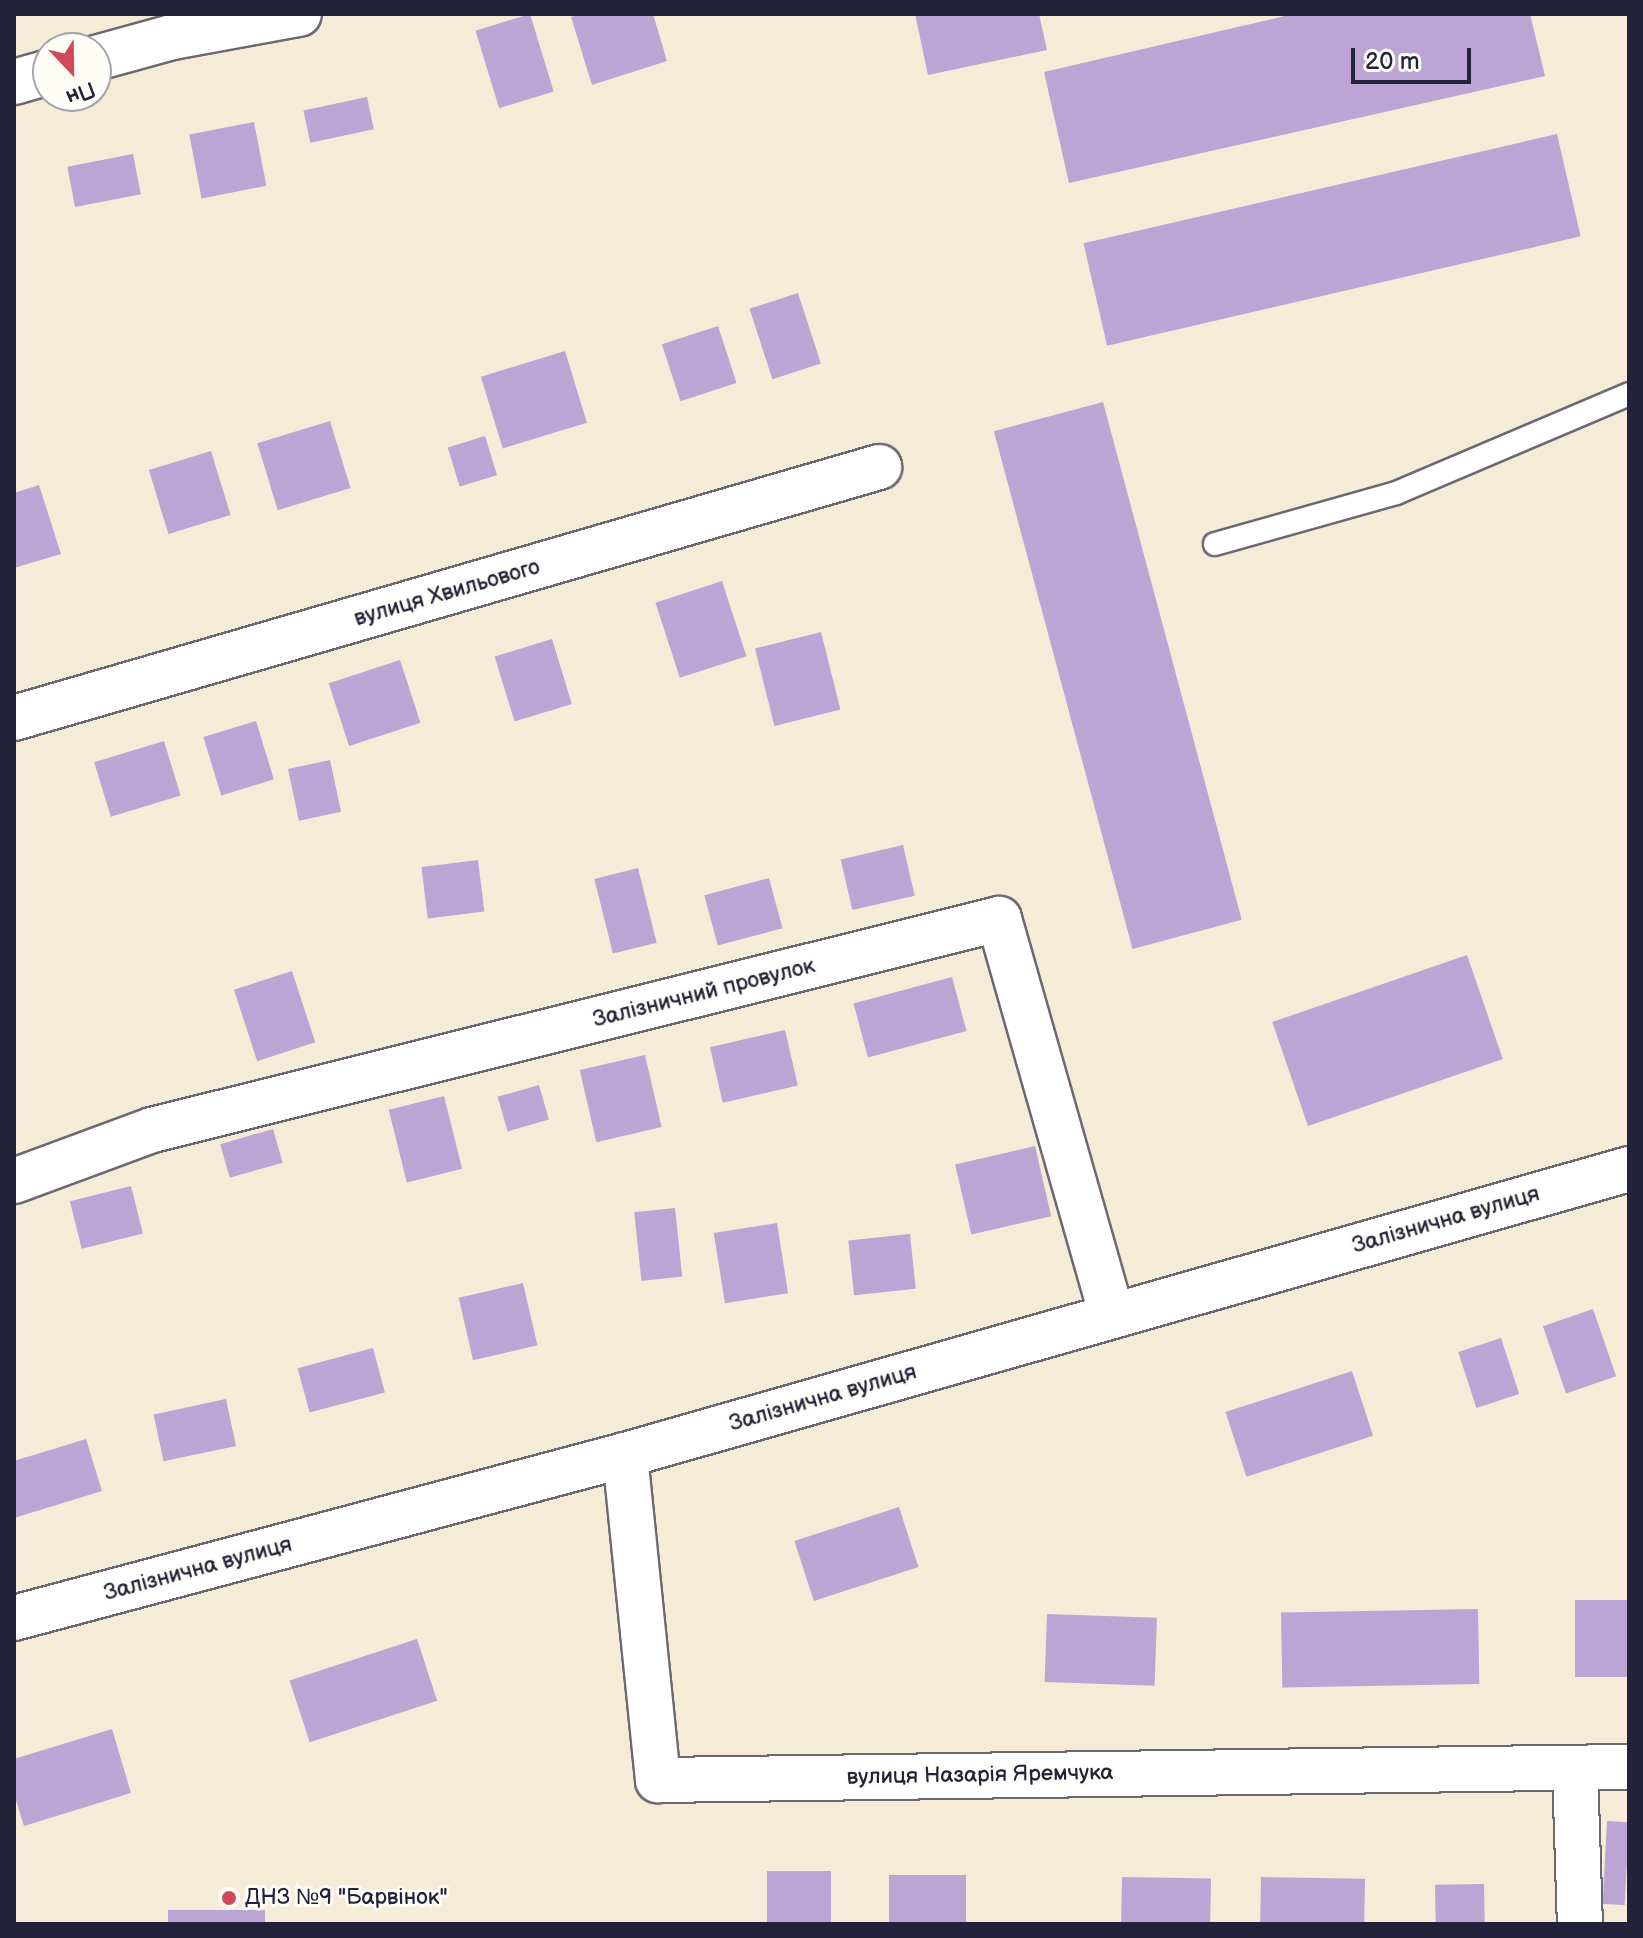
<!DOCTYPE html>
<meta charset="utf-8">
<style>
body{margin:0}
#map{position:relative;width:1643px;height:1938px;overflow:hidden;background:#f6ebd7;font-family:"Balsamiq Sans",sans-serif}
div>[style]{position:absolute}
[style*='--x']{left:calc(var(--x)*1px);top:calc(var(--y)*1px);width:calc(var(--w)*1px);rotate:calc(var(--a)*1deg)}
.building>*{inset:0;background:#bca4d5;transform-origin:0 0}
.roads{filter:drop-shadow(2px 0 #6c6872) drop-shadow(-2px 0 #6c6872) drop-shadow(0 2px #6c6872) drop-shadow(0 -2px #6c6872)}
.service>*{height:22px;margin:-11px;padding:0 11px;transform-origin:11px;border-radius:11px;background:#fff}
.minor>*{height:44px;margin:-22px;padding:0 22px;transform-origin:22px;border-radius:22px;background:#fff}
.dots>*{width:22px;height:22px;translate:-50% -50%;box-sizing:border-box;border:4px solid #fdfcf7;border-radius:50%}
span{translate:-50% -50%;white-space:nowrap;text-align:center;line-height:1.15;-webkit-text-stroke:6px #fdfcf7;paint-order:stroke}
.street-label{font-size:22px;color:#22223b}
.poi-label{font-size:22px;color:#22223b}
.left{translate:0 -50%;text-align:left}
.frame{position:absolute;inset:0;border:16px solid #22223b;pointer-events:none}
.north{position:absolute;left:32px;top:32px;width:80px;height:80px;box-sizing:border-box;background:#fdfcf7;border:2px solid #a5a5ac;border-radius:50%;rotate:158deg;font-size:22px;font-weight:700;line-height:32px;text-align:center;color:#22223b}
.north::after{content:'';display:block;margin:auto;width:28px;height:36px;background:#d1495b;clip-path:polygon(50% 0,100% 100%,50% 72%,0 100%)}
.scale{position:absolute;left:1351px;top:48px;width:120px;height:36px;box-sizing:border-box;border:4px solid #22223b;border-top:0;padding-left:10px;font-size:24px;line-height:28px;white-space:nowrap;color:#22223b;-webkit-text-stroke:6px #fdfcf7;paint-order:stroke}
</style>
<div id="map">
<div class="building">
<div style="left:530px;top:14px;width:81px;height:57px;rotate:73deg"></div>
<div style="clip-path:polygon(581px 14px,653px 14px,667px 61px,592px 85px,571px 17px)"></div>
<div style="clip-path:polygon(915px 14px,1039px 14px,1047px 50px,928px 75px)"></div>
<div style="clip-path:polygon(1294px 14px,1530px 14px,1545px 76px,1069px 183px,1044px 72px)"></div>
<div style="left:367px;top:97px;width:33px;height:65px;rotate:78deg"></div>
<div style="left:254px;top:122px;width:65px;height:66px;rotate:79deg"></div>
<div style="left:1557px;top:134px;width:105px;height:486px;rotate:77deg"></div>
<div style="left:133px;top:154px;width:41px;height:67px;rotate:79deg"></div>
<div style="left:798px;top:293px;width:74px;height:51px;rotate:72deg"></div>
<div style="left:718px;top:326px;width:60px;height:59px;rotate:72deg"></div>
<div style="left:565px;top:351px;width:75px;height:88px;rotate:73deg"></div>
<div style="left:1103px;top:402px;width:536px;height:113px;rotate:75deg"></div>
<div style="left:330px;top:421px;width:70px;height:76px;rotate:73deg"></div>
<div style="left:485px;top:436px;width:41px;height:39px;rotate:73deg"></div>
<div style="left:211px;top:451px;width:67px;height:65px;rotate:73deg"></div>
<div style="clip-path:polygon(39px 485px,61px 554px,14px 568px,14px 493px)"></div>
<div style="left:722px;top:581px;width:79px;height:70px;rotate:72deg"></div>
<div style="left:821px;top:632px;width:80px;height:68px;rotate:76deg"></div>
<div style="left:552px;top:639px;width:68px;height:60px;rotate:73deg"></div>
<div style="left:400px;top:660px;width:66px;height:75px;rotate:72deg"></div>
<div style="left:256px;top:721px;width:61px;height:55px;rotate:73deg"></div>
<div style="left:164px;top:741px;width:57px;height:73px;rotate:73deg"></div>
<div style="left:330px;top:760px;width:53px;height:43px;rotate:78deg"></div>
<div style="left:903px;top:845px;width:52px;height:64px;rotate:77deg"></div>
<div style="left:478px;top:860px;width:52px;height:57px;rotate:83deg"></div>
<div style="left:638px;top:868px;width:77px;height:45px;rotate:76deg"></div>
<div style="left:769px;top:878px;width:52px;height:67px;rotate:75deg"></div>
<div style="left:1467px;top:955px;width:110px;height:206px;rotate:71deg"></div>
<div style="left:292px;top:971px;width:75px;height:61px;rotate:72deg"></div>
<div style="left:952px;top:977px;width:56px;height:102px;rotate:75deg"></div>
<div style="left:785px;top:1030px;width:57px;height:77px;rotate:77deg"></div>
<div style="left:645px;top:1055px;width:74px;height:67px;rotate:77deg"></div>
<div style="left:539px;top:1085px;width:36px;height:43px;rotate:74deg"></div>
<div style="left:444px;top:1096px;width:75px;height:57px;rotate:76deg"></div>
<div style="left:273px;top:1129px;width:35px;height:55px;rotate:74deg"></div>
<div style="left:1035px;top:1146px;width:72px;height:82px;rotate:77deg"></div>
<div style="left:131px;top:1186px;width:49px;height:63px;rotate:76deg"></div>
<div style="left:675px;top:1208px;width:69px;height:41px;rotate:84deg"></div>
<div style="left:777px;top:1223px;width:71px;height:64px;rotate:81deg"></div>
<div style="left:910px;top:1234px;width:55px;height:62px;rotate:84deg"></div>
<div style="left:523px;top:1283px;width:64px;height:66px;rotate:77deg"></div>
<div style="left:1593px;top:1309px;width:71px;height:53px;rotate:71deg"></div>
<div style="left:1501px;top:1338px;width:59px;height:45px;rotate:72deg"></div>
<div style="left:373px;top:1348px;width:46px;height:78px;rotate:75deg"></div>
<div style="left:1352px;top:1371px;width:68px;height:133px;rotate:72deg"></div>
<div style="left:226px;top:1399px;width:48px;height:74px;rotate:78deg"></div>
<div style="clip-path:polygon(86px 1439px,102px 1491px,14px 1518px,14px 1461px)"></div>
<div style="left:899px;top:1507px;width:63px;height:110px;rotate:72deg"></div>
<div style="left:1629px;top:1600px;width:77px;height:54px;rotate:90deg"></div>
<div style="left:1478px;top:1609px;width:75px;height:197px;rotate:89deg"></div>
<div style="left:1047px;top:1614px;width:110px;height:68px;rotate:2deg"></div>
<div style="left:417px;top:1639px;width:65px;height:134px;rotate:72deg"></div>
<div style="clip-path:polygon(112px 1729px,131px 1793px,24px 1826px,14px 1794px,14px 1759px)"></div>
<div style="left:1607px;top:1821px;width:22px;height:83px;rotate:3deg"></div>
<div style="left:767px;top:1871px;width:64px;height:53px"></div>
<div style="left:966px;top:1875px;width:49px;height:77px;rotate:90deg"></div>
<div style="left:1122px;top:1877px;width:89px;height:47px;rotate:1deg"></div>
<div style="left:1261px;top:1877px;width:104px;height:47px;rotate:1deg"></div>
<div style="left:1484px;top:1884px;width:40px;height:49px;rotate:89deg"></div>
<div style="left:168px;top:1910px;width:97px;height:14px"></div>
</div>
<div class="roads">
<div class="service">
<div style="--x:1215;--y:544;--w:188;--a:-15.7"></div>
<div style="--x:1396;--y:493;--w:253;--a:-23"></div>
</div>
<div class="minor">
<div style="--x:96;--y:58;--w:79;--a:-15.4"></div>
<div style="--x:172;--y:37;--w:129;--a:-10.3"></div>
<div style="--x:14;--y:82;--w:35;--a:-16"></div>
<div style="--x:14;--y:718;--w:901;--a:-16.18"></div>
<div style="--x:14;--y:1181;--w:147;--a:-20.3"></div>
<div style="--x:152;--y:1130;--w:873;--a:-13.99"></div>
<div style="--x:999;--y:919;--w:412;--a:74.1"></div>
<div style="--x:625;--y:1455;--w:327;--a:84.2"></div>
<div style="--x:658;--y:1780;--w:971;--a:-0.77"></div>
<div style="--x:14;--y:1618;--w:632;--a:-14.94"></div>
<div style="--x:625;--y:1455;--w:1044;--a:-15.9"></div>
<div style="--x:1575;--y:1768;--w:156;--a:88.2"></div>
</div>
</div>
<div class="dots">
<div style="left:229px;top:1898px;background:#d1495b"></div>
</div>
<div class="street-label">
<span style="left:447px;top:593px;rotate:-16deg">вулиця Хвильового</span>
<span style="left:704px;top:993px;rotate:-14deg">Залізничний провулок</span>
<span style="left:1446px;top:1220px;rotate:-16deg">Залізнична вулиця</span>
<span style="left:823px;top:1398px;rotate:-16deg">Залізнична вулиця</span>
<span style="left:198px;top:1569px;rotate:-15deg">Залізнична вулиця</span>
<span style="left:980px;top:1775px;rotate:-1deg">вулиця Назарія Яремчука</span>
</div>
<div class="poi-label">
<span class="left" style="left:245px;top:1898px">ДНЗ №9 "Барвінок"</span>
</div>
<div class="frame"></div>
<div class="north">Пн</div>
<div class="scale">20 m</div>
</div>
